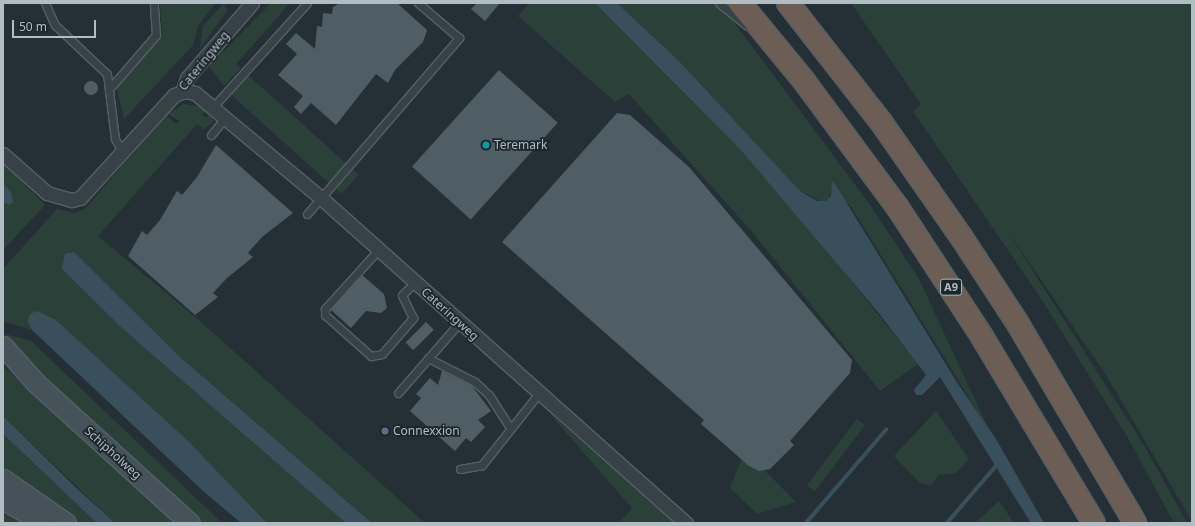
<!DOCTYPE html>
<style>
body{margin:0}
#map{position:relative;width:1195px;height:526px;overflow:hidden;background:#243036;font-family:"Noto Sans",sans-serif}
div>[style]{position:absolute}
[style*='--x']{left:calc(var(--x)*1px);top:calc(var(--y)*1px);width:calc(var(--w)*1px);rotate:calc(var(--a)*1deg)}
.green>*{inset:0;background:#2c403a;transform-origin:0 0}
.water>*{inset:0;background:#39505c}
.stream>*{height:3.5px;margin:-1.75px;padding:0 1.75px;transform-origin:1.75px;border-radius:1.75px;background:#39505c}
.building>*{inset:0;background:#4f5d65;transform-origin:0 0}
.round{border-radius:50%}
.roads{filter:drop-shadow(1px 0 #556065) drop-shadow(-1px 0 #556065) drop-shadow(0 1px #556065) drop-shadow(0 -1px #556065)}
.lane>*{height:7px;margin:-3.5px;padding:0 3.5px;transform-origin:3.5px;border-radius:3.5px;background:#374247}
.street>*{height:13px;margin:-6.5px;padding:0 6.5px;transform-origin:6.5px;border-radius:6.5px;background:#374247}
.secondary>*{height:19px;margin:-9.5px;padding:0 9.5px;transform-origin:9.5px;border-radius:9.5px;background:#45525a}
.highway>*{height:22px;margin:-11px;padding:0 11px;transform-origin:11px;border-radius:11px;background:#6c5d55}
.dots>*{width:11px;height:11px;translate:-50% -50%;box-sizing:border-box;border:2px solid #1c272c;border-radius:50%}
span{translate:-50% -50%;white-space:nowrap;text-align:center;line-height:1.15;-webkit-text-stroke:3.5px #1c272c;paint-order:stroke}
.shield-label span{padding:1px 3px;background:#1c272c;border:1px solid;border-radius:3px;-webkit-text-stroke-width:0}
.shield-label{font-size:11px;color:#b2bdc3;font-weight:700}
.street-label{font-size:12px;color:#b2bdc3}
.poi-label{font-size:12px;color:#b2bdc3}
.left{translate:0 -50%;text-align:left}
.frame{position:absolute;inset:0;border:4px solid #b2bdc3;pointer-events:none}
.scale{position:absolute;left:12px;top:20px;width:84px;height:18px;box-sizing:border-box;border:2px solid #b2bdc3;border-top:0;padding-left:5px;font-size:12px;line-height:14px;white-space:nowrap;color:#b2bdc3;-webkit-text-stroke:3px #1c272c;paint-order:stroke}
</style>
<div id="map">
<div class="green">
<div style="clip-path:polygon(160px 3px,216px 3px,198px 25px,193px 45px,124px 119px,116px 85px,162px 33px)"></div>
<div style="clip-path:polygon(224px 3px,227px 3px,225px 6px,228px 10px,200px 48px,203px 26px)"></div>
<div style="clip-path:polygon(271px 3px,290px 3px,236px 64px,241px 68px,224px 86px,209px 66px)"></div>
<div style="clip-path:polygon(529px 3px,595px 3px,619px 25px,740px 149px,805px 223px,918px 364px,880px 391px,753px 233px,629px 94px,615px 102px,518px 16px)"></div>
<div style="clip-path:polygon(617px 3px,717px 3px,724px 9px,868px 202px,919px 279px,989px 430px,852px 208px,832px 187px,829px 199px,823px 202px,800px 191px,679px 61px)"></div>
<div style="clip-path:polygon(851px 3px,1192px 3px,1192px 521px,1108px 378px,1005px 227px,1145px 447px,1187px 523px,1174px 523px,1128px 438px,1040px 297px,913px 111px,921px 104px)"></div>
<div style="left:248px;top:75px;width:149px;height:26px;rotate:42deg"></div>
<div style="clip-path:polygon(184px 104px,202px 107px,206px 111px,202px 115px,206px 118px,210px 114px,214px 121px,204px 129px,197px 124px,98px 236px,201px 322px,425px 523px,372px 523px,179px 356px,74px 252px,74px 281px,346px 523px,267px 523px,186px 439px,56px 320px,28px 322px,32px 330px,3px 321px,3px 269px,57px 209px,74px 213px,85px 209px,166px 115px,176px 124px,180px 121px,167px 114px)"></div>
<div style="clip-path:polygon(3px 163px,45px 205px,3px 250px,3px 202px,8px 205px,11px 192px,3px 183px)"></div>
<div style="clip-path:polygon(5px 334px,31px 341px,222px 523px,203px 523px,3px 340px)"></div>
<div style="clip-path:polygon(3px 366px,21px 381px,182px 523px,115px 523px,3px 416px)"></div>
<div style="clip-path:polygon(936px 411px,969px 459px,956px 473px,939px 475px,931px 485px,920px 483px,894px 456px)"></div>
<div style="clip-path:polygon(549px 413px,675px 523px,619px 523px,632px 508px)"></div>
<div style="left:857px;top:419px;width:10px;height:83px;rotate:37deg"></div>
<div style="clip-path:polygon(3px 434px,79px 506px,97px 523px,72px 523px,3px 475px)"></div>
<div style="clip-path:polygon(745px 451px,796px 502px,757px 514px,730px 488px)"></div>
<div style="clip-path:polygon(999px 501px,1014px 523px,975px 523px)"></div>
<div style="clip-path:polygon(3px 507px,26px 523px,3px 523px)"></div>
</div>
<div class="water">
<div style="clip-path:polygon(595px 3px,617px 3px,679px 61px,800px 191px,817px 201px,826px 201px,831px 196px,832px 181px,835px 184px,958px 384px,996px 439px,1044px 523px,1031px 523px,940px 377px,922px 395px,916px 395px,914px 390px,926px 375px,878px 312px,740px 149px)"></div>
<div style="clip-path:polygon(3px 183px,11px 192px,13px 202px,9px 205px,3px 202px)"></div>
<div style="clip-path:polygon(74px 252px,179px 356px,372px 523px,346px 523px,122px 328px,62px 269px,65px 254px)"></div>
<div style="clip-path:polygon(37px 311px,56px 320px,186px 439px,267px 523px,241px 523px,203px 491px,32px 330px,28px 322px,30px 314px)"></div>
<div style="clip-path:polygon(3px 416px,72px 484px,115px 523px,97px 523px,79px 506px,3px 434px)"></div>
</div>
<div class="stream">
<div style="--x:806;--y:523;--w:123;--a:-49.3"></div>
<div style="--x:947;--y:523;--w:75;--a:-49.3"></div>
</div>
<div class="building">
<div style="clip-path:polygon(340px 3px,397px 3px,427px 30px,423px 42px,395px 70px,388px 83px,376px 74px,336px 125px,311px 103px,301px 114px,294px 107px,303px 96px,278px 75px,297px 54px,286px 44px,296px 33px,315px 49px,317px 26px,322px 27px,323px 13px,332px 14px,333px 7px)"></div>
<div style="clip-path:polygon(477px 3px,500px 3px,485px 21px,471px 9px)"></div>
<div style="left:499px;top:70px;width:79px;height:130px;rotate:42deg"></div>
<div class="round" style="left:84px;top:81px;width:14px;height:14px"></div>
<div style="clip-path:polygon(617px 113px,630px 115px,689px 167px,852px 360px,850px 373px,790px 441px,794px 445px,770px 469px,759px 471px,749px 466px,701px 424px,704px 420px,502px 242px)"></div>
<div style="clip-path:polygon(216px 145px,293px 213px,262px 237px,248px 253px,253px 257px,227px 278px,213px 293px,218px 297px,195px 315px,128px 256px,142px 231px,147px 235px,160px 220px,177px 191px,182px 195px,197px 177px)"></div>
<div style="clip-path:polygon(362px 275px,384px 294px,387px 308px,381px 313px,366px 311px,351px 328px,331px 310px)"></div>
<div style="left:426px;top:322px;width:11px;height:29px;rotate:45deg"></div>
<div style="clip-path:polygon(442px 371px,472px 386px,491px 411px,478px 420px,485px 427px,471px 442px,466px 438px,455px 451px,410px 411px,421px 398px,416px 394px,430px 378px,438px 385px)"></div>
</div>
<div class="roads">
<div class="lane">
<div style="--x:45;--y:3;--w:24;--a:66"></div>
<div style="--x:55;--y:25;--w:71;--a:43.3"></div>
<div style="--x:107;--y:74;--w:65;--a:83"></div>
<div style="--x:115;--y:139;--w:16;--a:60"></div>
<div style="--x:719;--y:3;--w:36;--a:39"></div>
<div style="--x:110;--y:88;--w:70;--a:-49"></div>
<div style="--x:156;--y:35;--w:32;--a:-94"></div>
<div style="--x:213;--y:107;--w:140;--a:-47.9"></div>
<div style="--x:211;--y:135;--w:22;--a:-51"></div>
<div style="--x:307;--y:214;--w:233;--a:-49.2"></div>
<div style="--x:459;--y:38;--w:54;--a:-139.5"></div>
<div style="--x:379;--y:249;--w:81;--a:132"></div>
<div style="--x:325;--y:309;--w:6;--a:90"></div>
<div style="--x:325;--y:315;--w:62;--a:41.7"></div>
<div style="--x:371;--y:356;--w:11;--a:-10"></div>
<div style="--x:382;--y:354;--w:48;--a:-49.3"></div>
<div style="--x:413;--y:318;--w:25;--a:-116"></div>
<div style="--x:402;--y:295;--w:18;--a:-45"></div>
<div style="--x:428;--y:358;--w:53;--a:27.1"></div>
<div style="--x:475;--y:382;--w:19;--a:43"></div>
<div style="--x:489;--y:395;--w:40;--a:57.1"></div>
<div style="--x:398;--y:393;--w:94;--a:-48.9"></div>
<div style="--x:460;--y:469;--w:22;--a:-10"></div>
<div style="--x:482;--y:465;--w:92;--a:-51.6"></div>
</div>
<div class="street">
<div style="--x:182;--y:92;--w:15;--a:-70"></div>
<div style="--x:187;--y:78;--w:99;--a:-49.1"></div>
<div style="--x:3;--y:154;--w:59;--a:41.6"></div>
<div style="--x:47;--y:193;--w:26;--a:16"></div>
<div style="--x:72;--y:200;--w:8;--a:-14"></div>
<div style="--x:80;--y:198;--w:139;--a:-47.6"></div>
<div style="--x:174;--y:95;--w:12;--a:-20"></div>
<div style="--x:185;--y:91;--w:10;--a:11"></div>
<div style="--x:195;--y:93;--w:164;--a:39.8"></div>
<div style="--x:321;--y:198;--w:489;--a:41.7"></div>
</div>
<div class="secondary">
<div style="--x:3;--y:346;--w:50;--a:48.3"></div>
<div style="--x:36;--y:383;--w:208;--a:42.3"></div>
<div style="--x:3;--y:479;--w:77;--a:34.9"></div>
<div style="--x:3;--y:499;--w:47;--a:31"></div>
</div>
<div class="highway">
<div style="--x:740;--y:3;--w:101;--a:50.6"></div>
<div style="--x:804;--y:81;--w:158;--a:53.5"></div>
<div style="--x:898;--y:208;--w:152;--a:56.8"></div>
<div style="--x:981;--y:335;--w:219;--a:59"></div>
<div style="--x:788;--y:3;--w:151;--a:52"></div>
<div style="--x:881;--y:122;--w:141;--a:55.1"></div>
<div style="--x:962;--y:238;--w:103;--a:56.9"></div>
<div style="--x:1018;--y:324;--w:231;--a:59.5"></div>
</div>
</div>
<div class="dots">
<div style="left:486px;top:145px;background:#0f9aa8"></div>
<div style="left:385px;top:431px;background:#5c6f8a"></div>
</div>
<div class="shield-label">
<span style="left:951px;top:287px">A9</span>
</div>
<div class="street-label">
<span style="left:204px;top:61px;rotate:-51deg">Cateringweg</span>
<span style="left:450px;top:314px;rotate:42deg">Cateringweg</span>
<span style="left:113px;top:453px;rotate:42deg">Schipholweg</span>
</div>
<div class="poi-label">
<span class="left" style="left:494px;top:145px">Teremark</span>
<span class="left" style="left:393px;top:431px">Connexxion</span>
</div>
<div class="frame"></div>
<div class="scale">50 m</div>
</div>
